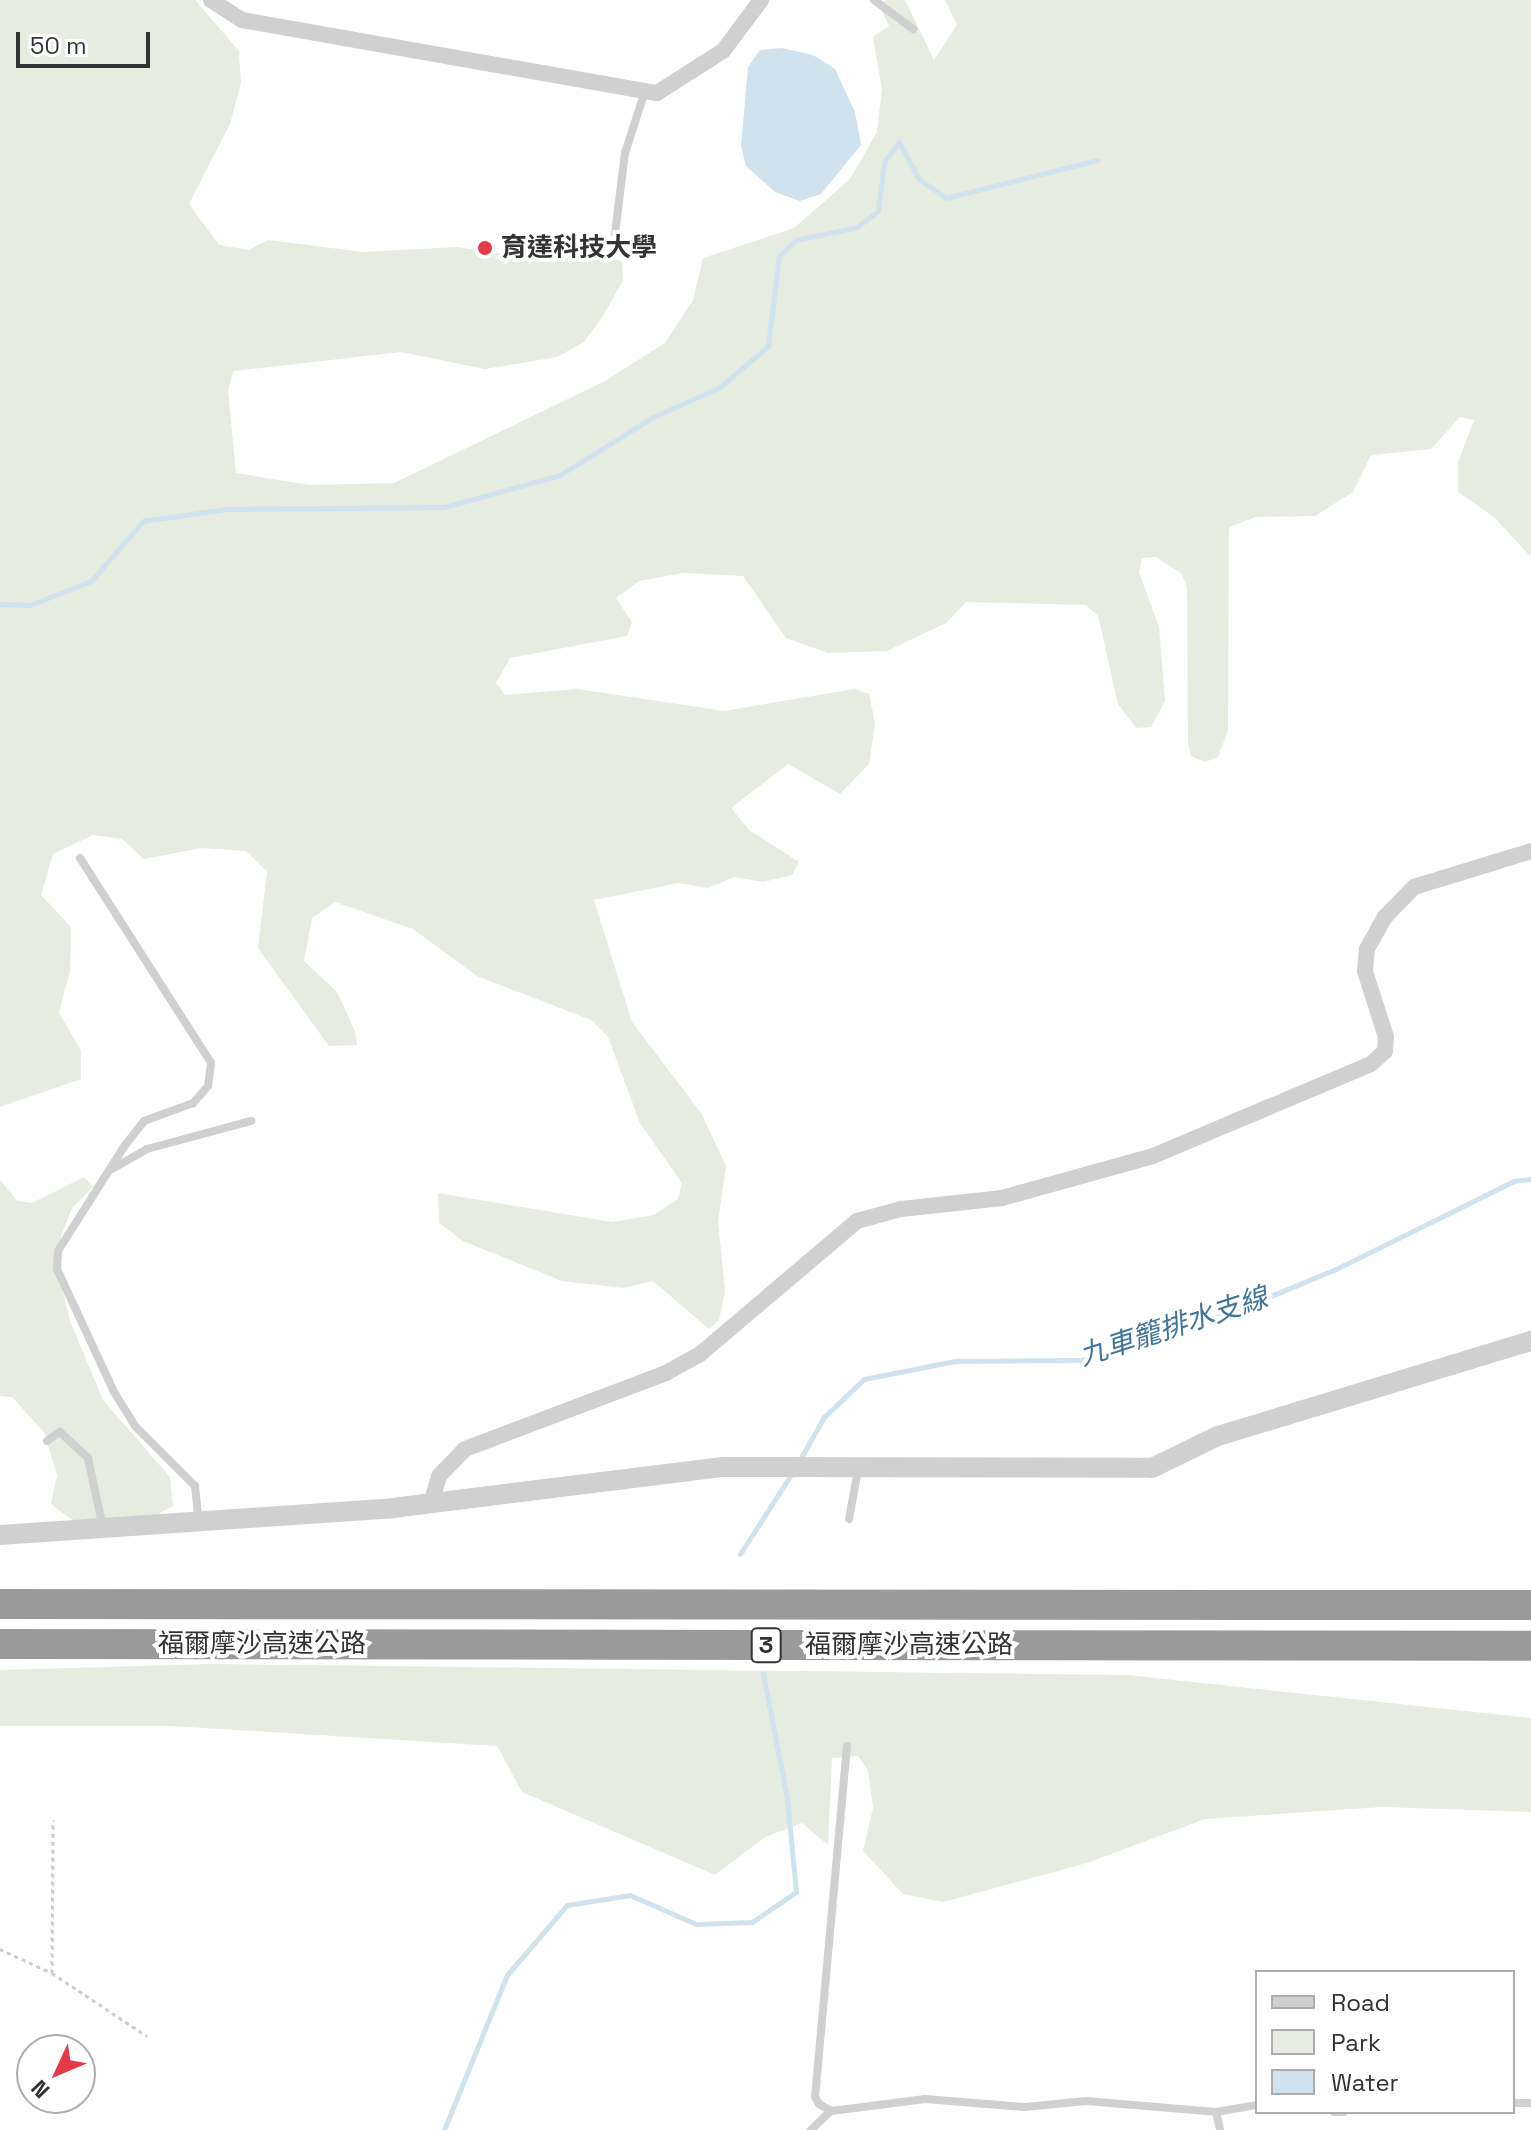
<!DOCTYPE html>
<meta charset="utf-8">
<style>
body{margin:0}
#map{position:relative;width:1531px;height:2130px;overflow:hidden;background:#fff;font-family:"Space Grotesk","Noto Sans TC",sans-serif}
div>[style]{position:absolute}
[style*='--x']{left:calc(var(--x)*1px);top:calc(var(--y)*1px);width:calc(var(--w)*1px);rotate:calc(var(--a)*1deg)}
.green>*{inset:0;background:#e6ecdf}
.water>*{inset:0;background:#cfe2ee}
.stream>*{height:5px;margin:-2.5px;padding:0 2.5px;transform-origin:2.5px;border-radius:2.5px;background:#cfe2ee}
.path>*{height:3px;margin-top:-1.5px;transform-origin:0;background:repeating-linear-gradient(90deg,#cdcdcd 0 4px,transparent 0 8px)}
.service>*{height:8px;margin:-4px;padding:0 4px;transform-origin:4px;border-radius:4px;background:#d0d0d0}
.minor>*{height:16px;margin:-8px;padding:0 8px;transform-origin:8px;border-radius:8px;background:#d0d0d0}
.tertiary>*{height:20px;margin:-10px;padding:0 10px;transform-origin:10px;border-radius:10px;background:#d0d0d0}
.motorway>*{height:30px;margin:-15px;padding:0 15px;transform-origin:15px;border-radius:15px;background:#9a9a9a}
.dots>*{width:22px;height:22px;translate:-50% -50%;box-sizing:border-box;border:4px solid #fff;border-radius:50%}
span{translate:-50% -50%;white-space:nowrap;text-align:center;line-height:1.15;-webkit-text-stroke:8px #fff;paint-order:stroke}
.shield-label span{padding:2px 6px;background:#fff;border:2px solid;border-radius:6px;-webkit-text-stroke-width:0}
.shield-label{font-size:24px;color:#333;font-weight:700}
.poi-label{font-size:26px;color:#333;font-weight:700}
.left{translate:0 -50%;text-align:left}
.street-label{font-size:26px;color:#333}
.water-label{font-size:28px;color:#3f7597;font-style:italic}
.legend{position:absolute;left:1255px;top:1970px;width:260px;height:144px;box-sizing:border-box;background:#fff;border:2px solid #adadad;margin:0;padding:10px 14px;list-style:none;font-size:24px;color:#333}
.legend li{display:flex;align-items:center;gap:16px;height:40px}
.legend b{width:40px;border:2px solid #adadad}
.north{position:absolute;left:16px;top:2034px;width:80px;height:80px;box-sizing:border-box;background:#fff;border:2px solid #adadad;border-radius:50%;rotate:226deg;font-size:22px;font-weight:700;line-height:32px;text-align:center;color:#333}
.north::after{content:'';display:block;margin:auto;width:28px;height:36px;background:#e63946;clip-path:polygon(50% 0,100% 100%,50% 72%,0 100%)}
.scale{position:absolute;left:16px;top:32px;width:134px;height:36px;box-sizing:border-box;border:4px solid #333;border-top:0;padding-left:10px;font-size:24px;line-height:28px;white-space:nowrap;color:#333;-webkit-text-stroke:6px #fff;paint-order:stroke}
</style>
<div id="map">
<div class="green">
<div style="clip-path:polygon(0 0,195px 0,239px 51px,241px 83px,230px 124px,189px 204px,219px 245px,249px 250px,268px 240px,363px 252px,457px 247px,552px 261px,604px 253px,622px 262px,623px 281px,602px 317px,584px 342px,557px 357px,485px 369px,401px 352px,233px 371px,228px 390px,236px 473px,309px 485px,394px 483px,605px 381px,665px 343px,693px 300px,703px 258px,794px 228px,850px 179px,877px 132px,882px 89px,873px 37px,889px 26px,880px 7px,886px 0,905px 0,934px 60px,957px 25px,945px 0,1531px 0,1531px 557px,1494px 517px,1458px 492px,1458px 462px,1474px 420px,1460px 417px,1431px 449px,1371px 455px,1353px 492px,1315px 516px,1256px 517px,1229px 527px,1228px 731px,1218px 757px,1205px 762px,1191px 756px,1188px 742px,1187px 588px,1182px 574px,1156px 557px,1142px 558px,1139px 572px,1159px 627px,1165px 701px,1151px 727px,1136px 728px,1118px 704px,1098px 616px,1086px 605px,966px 602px,946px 623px,887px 651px,828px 653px,786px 638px,743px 576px,683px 573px,639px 581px,616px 598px,632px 622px,627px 636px,510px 658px,496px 683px,505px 695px,578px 689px,724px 711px,855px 689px,869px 694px,875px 723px,869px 764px,840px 794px,788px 764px,731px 808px,749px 830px,799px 862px,792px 875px,763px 882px,734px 877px,708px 888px,678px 883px,594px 900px,632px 1022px,701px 1113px,726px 1166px,718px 1221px,725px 1292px,719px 1320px,709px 1329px,653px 1281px,623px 1288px,562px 1281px,463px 1241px,439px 1223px,438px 1193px,612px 1222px,654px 1215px,678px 1199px,682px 1183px,640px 1123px,608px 1037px,591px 1020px,477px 976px,413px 929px,335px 902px,312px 918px,304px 961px,337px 992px,355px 1031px,357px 1045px,329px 1046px,258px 948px,267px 872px,246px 851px,201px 848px,144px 859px,122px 839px,93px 835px,53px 854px,41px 895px,71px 927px,70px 971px,59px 1013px,81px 1050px,81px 1079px,0 1107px)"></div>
<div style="clip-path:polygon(84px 1177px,93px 1187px,72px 1208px,61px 1236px,60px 1279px,70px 1321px,103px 1400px,170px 1477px,173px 1506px,134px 1527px,76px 1523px,51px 1504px,57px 1475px,44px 1432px,12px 1397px,0 1396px,0 1180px,17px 1201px,32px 1203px)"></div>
<div style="clip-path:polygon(210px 1664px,1127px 1675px,1531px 1718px,1531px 1812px,1382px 1807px,1205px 1819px,1087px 1863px,943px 1902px,903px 1894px,863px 1851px,873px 1808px,868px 1770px,858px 1756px,832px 1758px,828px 1845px,802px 1823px,765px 1837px,715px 1875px,522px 1792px,497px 1746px,171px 1726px,0 1726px,0 1670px)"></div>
</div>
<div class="water">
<div style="clip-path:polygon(782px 48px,813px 55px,835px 69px,855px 112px,861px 145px,821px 194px,800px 201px,775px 192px,746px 166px,741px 146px,748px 67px,760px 50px)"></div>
</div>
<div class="stream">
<div style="--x:0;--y:604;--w:30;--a:2"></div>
<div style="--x:30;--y:605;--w:66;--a:-21.5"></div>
<div style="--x:91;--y:581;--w:79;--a:-49.1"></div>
<div style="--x:143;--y:521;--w:85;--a:-8.1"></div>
<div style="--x:227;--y:509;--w:218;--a:-0.5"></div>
<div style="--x:445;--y:507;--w:119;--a:-15.5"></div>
<div style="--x:560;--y:475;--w:110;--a:-31.9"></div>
<div style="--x:653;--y:417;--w:73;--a:-24.1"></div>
<div style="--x:720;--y:387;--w:63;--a:-40.5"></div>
<div style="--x:768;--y:346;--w:91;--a:-83"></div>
<div style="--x:779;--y:256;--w:23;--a:-43"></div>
<div style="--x:796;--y:240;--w:62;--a:-12"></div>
<div style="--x:857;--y:227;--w:26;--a:-37"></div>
<div style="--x:878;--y:211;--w:49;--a:-83"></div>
<div style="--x:884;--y:162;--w:25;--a:-53"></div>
<div style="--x:899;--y:142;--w:42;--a:61.6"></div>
<div style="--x:919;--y:179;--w:33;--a:35"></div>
<div style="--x:946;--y:198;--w:156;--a:-14.1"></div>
<div style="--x:799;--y:1461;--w:51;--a:-60.4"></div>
<div style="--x:824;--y:1417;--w:55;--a:-43.5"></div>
<div style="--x:864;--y:1379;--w:93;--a:-11.2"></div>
<div style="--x:955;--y:1361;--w:127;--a:-0.5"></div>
<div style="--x:1082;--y:1360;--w:165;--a:-18"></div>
<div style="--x:1239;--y:1309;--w:105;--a:-22.4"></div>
<div style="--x:1336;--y:1269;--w:199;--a:-26.3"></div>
<div style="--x:1514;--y:1181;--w:17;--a:-7"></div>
<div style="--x:740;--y:1554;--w:96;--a:-57.3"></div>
<div style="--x:444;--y:2130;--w:167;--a:-67.9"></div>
<div style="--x:507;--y:1975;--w:92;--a:-49.4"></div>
<div style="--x:567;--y:1905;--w:64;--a:-9"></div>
<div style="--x:630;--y:1895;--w:72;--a:23.7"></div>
<div style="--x:696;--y:1924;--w:56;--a:-2"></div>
<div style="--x:752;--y:1922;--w:53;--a:-34.3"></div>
<div style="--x:796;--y:1892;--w:94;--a:-95.5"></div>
<div style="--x:787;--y:1798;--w:127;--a:-100.9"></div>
</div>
<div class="path">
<div style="--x:0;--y:1949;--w:57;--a:24.8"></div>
<div style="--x:52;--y:1973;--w:114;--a:33.6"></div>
<div style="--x:52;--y:1973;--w:153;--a:-89.6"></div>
</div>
<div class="service">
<div style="--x:874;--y:0;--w:49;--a:36.6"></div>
<div style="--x:615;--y:234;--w:82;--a:-83"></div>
<div style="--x:625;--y:153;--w:65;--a:-72.1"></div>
<div style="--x:80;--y:858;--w:243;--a:57.4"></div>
<div style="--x:211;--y:1063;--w:23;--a:97"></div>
<div style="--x:208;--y:1086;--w:23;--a:131"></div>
<div style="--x:193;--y:1103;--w:52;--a:159.8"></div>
<div style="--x:144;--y:1121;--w:31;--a:128"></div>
<div style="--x:125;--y:1145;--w:125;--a:122.3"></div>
<div style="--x:58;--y:1251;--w:18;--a:93"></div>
<div style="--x:57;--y:1269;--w:136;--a:65.1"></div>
<div style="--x:114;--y:1392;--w:40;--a:58"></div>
<div style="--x:135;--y:1426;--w:85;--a:45"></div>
<div style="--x:195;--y:1486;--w:36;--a:84"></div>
<div style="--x:112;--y:1169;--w:40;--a:-29.7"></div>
<div style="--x:147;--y:1149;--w:108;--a:-15.1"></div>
<div style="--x:47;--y:1441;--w:16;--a:-35"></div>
<div style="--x:60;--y:1432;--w:38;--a:43"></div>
<div style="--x:88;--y:1458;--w:72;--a:77.9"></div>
<div style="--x:849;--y:1519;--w:50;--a:-79.6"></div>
<div style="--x:847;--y:1746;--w:352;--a:95.2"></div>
<div style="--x:815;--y:2097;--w:8;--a:60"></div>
<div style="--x:819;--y:2104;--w:14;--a:30"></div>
<div style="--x:831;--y:2111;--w:95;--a:-7.3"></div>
<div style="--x:925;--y:2099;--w:100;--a:4.6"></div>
<div style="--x:1025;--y:2107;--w:61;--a:-5.6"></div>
<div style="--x:1086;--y:2101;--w:130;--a:4.8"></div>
<div style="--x:1216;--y:2112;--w:42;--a:-9.7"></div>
<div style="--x:1513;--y:2103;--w:18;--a:0"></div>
<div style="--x:1216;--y:2112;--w:18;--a:77"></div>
<div style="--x:1334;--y:2112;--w:10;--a:0"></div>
<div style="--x:811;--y:2130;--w:28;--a:-44"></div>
</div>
<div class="minor">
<div style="--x:211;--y:0;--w:37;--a:33"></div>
<div style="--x:242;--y:20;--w:421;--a:10"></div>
<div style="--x:657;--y:93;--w:78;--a:-32.5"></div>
<div style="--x:723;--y:51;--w:64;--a:-53.3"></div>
<div style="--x:431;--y:1503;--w:28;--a:-73"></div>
<div style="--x:439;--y:1476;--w:37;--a:-46"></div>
<div style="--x:465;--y:1449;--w:215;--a:-20.7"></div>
<div style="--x:666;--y:1373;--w:38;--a:-29"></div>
<div style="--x:699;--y:1355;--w:207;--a:-40.3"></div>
<div style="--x:857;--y:1221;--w:46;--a:-15.3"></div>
<div style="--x:901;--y:1209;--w:102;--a:-6.2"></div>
<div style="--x:1002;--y:1198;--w:157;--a:-15.5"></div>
<div style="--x:1153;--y:1156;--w:237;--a:-22.9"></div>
<div style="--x:1371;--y:1064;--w:19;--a:-43"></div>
<div style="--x:1385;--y:1051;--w:14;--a:-86"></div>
<div style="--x:1386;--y:1037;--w:69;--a:-107.7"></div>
<div style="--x:1365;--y:971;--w:22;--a:-85"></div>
<div style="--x:1367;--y:949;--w:37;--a:-61"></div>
<div style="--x:1385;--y:917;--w:42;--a:-46"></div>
<div style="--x:1414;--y:887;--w:122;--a:-17.1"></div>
</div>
<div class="tertiary">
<div style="--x:0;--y:1535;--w:394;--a:-3.9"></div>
<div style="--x:393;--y:1508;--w:333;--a:-7.1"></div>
<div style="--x:723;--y:1467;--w:429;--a:0.1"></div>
<div style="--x:1152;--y:1468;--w:73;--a:-25.9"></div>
<div style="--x:1218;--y:1436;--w:327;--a:-16.9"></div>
</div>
<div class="motorway">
<div style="--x:0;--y:1604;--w:1531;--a:0.04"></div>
<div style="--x:0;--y:1644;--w:1531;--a:0.07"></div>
</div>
<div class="dots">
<div style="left:485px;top:248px;background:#e63946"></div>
</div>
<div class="shield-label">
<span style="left:766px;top:1645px">3</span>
</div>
<div class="poi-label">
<span class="left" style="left:501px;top:248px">育達科技大學</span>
</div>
<div class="street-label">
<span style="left:262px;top:1644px">福爾摩沙高速公路</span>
<span style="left:909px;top:1645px">福爾摩沙高速公路</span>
</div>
<div class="water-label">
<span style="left:1173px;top:1326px;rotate:-18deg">九車籠排水支線</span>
</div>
<ul class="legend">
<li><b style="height:10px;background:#d0d0d0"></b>Road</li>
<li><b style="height:22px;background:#e6ecdf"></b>Park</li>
<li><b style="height:22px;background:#cfe2ee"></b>Water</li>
</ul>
<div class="north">N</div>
<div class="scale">50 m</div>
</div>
